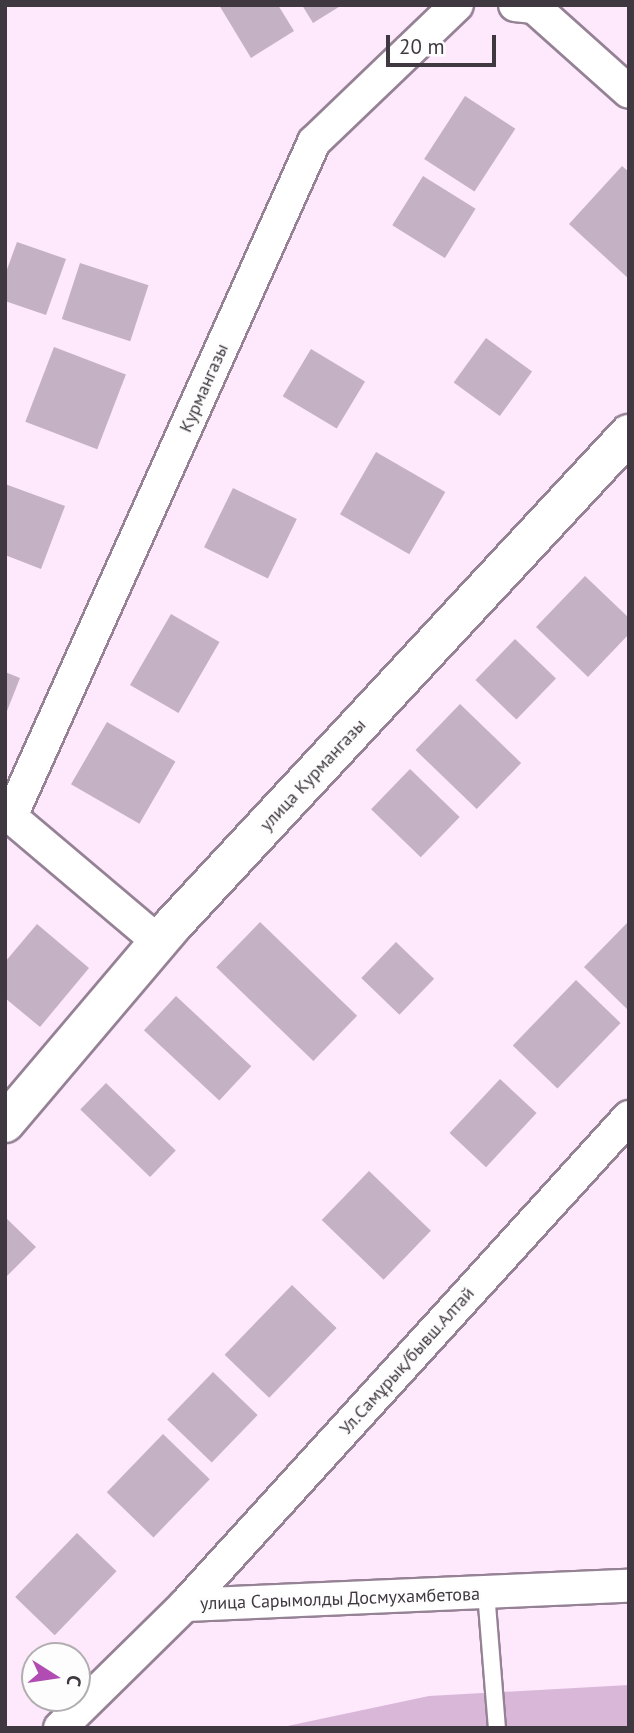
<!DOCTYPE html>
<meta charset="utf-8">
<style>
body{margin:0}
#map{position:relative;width:634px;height:1733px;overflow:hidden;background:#fde8fc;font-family:"PT Sans",sans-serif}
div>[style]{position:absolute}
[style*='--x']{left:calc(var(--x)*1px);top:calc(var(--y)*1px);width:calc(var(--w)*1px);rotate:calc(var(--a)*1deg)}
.green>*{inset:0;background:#d9b7d8}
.building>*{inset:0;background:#c5b1c4;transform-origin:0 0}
.roads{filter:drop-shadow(2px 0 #958295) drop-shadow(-2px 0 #958295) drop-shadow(0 2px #958295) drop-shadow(0 -2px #958295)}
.lane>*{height:16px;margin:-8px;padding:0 8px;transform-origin:8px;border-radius:8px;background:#fff}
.street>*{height:32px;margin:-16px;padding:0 16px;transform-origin:16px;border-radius:16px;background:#fff}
.secondary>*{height:38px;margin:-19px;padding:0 19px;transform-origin:19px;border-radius:19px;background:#fff}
span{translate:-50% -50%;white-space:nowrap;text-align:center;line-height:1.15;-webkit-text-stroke:5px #fdfdfd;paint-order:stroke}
.street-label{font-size:18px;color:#403840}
.frame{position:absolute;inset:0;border:7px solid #403840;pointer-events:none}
.north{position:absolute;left:21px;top:1642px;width:70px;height:70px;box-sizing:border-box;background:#fdfdfd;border:2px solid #b1aeb1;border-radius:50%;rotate:102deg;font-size:19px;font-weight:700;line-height:28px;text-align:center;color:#403840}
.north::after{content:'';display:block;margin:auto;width:24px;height:32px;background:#b14db2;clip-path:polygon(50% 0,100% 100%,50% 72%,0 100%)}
.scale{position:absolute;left:386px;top:35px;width:110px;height:32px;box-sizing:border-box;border:4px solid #403840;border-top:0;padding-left:9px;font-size:21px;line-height:24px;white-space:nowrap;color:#403840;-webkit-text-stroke:5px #fdfdfd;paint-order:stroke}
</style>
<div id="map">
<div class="green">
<div style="clip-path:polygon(629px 1685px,629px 1728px,278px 1728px,429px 1696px)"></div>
</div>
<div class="building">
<div style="clip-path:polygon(219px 5px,278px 5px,294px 31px,251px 58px)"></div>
<div style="clip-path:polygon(302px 5px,342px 5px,313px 23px)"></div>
<div style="left:465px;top:96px;width:60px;height:75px;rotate:33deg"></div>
<div style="clip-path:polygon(622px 166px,629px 172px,629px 279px,569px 224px)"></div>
<div style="left:423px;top:176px;width:62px;height:58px;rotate:32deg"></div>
<div style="clip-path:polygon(17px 242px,66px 259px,46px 315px,5px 301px,5px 275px)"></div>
<div style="left:80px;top:263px;width:72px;height:59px;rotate:18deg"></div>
<div style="left:486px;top:338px;width:57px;height:55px;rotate:36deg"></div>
<div style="left:54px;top:347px;width:77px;height:80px;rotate:21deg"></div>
<div style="left:311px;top:349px;width:63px;height:55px;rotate:31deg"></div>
<div style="left:376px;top:452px;width:80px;height:72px;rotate:30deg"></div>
<div style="clip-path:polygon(5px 484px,65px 506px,41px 569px,5px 555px)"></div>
<div style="left:233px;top:488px;width:71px;height:66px;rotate:26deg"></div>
<div style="clip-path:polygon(585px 576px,629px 618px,629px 634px,588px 677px,536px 627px)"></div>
<div style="left:171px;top:614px;width:56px;height:82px;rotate:30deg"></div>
<div style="left:515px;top:639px;width:57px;height:57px;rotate:44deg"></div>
<div style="clip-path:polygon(5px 672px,20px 678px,5px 716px)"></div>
<div style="left:460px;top:704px;width:85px;height:64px;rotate:44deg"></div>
<div style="left:107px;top:722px;width:79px;height:72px;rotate:30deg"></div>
<div style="left:410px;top:769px;width:69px;height:56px;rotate:44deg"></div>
<div style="clip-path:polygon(629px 921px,629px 1011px,584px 967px)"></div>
<div style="left:260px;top:922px;width:135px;height:63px;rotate:44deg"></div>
<div style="clip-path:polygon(37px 924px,89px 968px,40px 1027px,5px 998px,5px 962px)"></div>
<div style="left:396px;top:942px;width:53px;height:50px;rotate:44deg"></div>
<div style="left:576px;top:980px;width:62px;height:91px;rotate:44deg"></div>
<div style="left:176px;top:996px;width:103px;height:47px;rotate:43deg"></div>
<div style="left:500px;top:1079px;width:50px;height:74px;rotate:43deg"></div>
<div style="left:106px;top:1083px;width:97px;height:37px;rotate:44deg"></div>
<div style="left:369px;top:1171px;width:86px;height:68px;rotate:44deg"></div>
<div style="clip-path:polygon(5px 1217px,36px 1247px,5px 1278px)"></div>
<div style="left:292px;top:1285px;width:62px;height:97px;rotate:44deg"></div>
<div style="left:213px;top:1372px;width:62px;height:66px;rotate:44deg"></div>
<div style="left:163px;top:1434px;width:65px;height:81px;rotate:44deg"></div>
<div style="left:77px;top:1533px;width:55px;height:89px;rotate:44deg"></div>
</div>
<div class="roads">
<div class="lane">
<div style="--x:486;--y:1592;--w:136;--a:85.4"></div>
</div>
<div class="street">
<div style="--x:515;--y:5;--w:19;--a:6"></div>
<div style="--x:534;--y:7;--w:127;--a:41.8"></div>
<div style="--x:5;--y:812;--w:202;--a:40.2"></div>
<div style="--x:12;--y:814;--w:737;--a:-65.8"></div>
<div style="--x:314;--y:142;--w:198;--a:-43.8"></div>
<div style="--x:185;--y:1605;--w:660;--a:-47.7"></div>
<div style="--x:60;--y:1728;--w:175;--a:-44.5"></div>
<div style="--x:185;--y:1605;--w:444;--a:-2.5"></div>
</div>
<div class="secondary">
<div style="--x:5;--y:1123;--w:257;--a:-49.7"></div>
<div style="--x:171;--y:927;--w:673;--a:-47.11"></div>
</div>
</div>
<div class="street-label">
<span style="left:204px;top:388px;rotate:-66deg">Курмангазы</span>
<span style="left:313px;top:775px;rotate:-47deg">улица Курмангазы</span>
<span style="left:407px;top:1361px;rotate:-48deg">Ул.Самұрық/бывш.Алтай</span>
<span style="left:340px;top:1599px;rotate:-2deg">улица Сарымолды Досмухамбетова</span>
</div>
<div class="frame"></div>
<div class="north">С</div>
<div class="scale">20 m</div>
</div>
